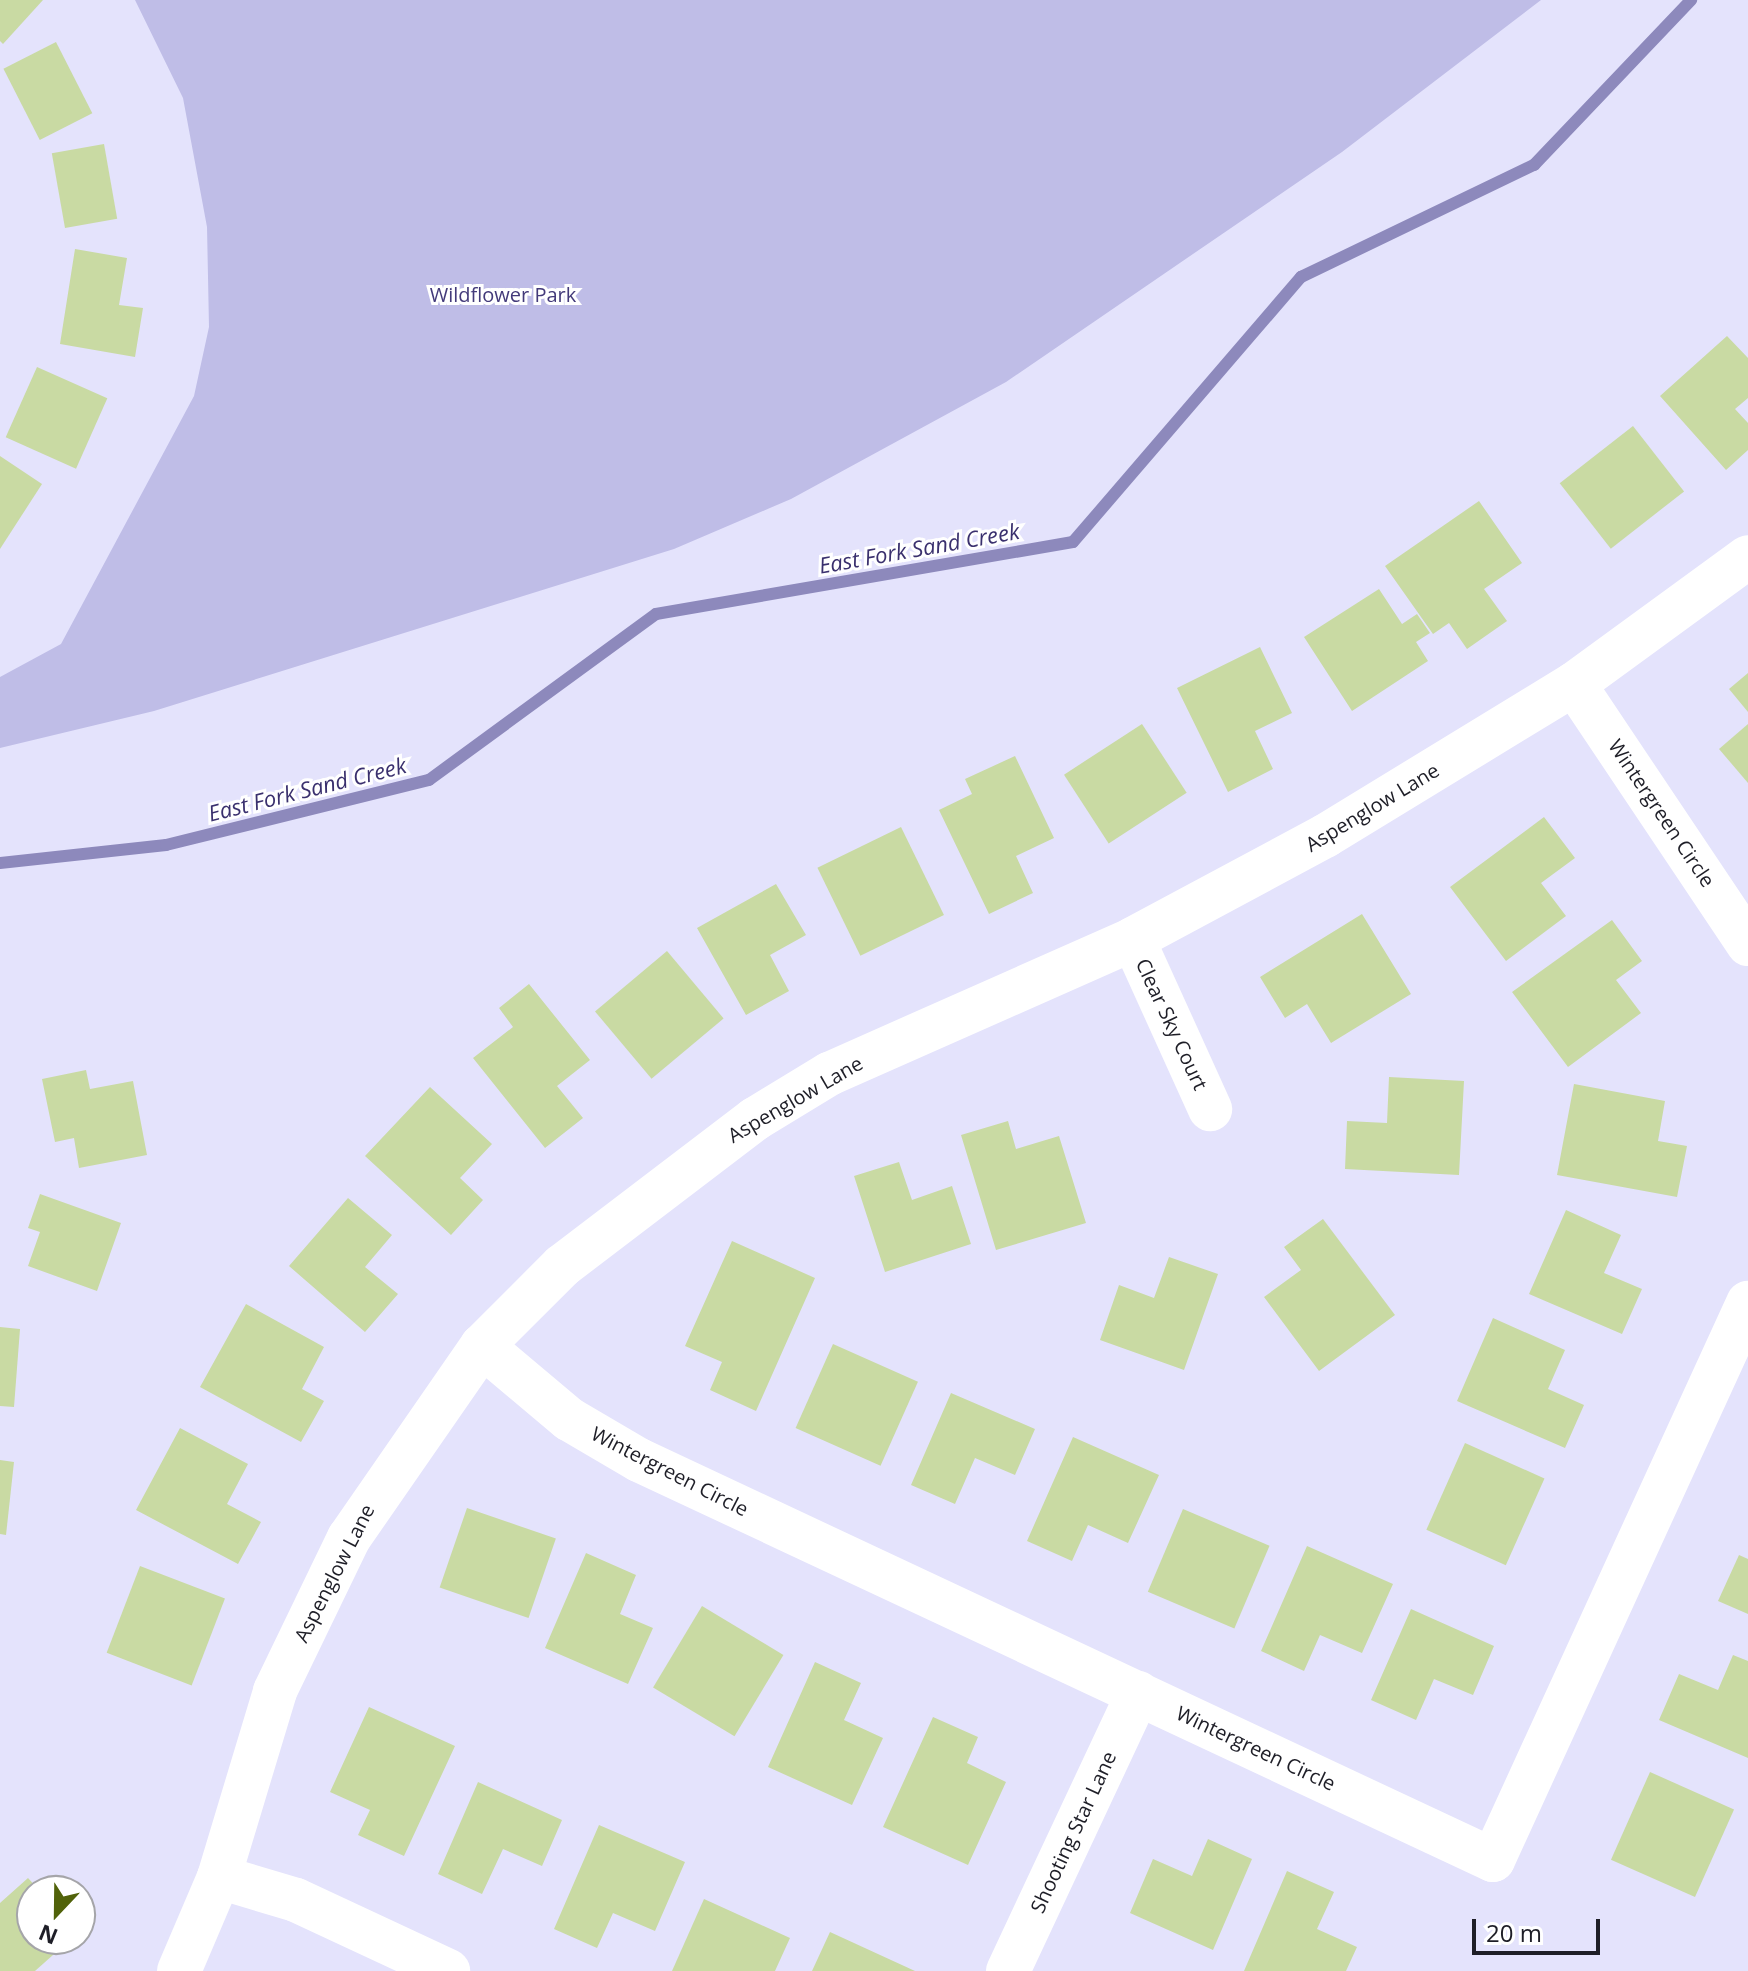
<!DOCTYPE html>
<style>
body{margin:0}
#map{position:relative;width:1748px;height:1971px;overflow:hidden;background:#e4e3fc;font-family:"Open Sans",sans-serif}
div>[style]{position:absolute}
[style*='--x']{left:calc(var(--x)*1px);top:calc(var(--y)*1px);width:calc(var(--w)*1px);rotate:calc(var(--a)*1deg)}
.green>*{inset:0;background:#bfbde7}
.stream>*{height:12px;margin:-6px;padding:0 6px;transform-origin:6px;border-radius:6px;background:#8d89bc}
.building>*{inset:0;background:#c9daa3;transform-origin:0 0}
.minor>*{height:44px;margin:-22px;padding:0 22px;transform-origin:22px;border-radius:22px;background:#fff}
span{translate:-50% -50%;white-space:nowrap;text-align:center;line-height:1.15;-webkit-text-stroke:6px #fff;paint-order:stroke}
.park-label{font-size:20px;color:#433a7a}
.street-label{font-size:20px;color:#1e1e27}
.water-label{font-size:22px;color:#3a306e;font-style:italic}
.north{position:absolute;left:16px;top:1875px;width:80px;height:80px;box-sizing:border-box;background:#fff;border:2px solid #a5a5a9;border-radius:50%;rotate:202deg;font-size:22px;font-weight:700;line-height:32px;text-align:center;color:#1e1e27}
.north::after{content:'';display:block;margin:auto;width:28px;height:36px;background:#51620a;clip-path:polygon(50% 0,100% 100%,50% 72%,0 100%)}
.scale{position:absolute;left:1472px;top:1919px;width:128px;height:36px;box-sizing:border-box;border:4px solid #1e1e27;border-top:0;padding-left:10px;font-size:24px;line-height:28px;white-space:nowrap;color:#1e1e27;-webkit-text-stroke:6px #fff;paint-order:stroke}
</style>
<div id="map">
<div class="green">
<div style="clip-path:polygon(135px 0,1541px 0,1342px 152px,1006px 382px,791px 499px,674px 549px,154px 711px,0 748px,0 677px,61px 644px,194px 396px,209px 327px,207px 227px,183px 98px)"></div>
</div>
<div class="stream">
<div style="--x:0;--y:863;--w:167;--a:-6.2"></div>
<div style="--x:166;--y:845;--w:271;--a:-13.9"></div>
<div style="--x:429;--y:780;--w:281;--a:-36.2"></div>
<div style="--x:656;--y:614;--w:423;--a:-9.8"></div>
<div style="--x:1073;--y:542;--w:350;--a:-49.3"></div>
<div style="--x:1301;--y:277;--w:259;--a:-25.7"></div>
<div style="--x:1534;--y:165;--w:228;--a:-46.4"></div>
</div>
<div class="building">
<div style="clip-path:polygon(0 0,43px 0,3px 44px,0 41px)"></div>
<div style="left:56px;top:42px;width:80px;height:59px;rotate:63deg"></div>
<div style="left:104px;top:144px;width:76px;height:53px;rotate:80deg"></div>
<div style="clip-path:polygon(75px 249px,127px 258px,119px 305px,143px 308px,135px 357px,60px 344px)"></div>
<div style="clip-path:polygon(1727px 336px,1748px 358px,1748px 398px,1735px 409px,1748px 423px,1748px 450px,1726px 470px,1660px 396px)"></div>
<div style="left:37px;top:367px;width:77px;height:77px;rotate:24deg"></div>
<div style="left:1633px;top:426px;width:83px;height:93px;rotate:52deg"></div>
<div style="clip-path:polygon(0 456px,42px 484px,0 549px)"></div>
<div style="clip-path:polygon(1479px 501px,1522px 563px,1484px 589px,1507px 621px,1467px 649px,1449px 623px,1433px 634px,1385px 566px)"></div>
<div style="clip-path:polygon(1379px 589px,1402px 624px,1417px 614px,1430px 633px,1416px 642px,1428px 661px,1352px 711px,1304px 637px)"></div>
<div style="clip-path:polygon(1260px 647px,1292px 713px,1255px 731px,1273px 769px,1228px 792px,1177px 688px)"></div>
<div style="clip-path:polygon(1748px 673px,1748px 712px,1729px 689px)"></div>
<div style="left:1142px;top:724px;width:82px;height:93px;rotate:57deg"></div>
<div style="clip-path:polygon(1748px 724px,1748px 783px,1719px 749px)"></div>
<div style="clip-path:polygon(1015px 756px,1054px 838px,1016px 856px,1033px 893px,989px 914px,939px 810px,972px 794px,965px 779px)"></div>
<div style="clip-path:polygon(1544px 817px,1575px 858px,1541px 883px,1566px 916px,1506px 961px,1450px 887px)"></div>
<div style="left:901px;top:827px;width:98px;height:93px;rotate:64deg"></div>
<div style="clip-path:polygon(776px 884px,806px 935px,770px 955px,789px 991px,746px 1015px,697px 928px)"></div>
<div style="clip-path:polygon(1362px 914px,1411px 994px,1331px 1043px,1307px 1004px,1285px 1018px,1260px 977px)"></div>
<div style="clip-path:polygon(1612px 920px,1642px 961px,1616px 980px,1641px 1013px,1568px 1067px,1512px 992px)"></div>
<div style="left:667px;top:951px;width:88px;height:94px;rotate:50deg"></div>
<div style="clip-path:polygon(529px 984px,590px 1060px,557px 1086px,583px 1118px,545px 1148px,473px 1058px,513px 1027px,499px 1008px)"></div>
<div style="clip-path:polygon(86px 1070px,90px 1089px,133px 1081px,147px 1155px,79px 1168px,74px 1138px,55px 1142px,42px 1079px)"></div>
<div style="clip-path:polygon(1389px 1077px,1464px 1081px,1459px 1175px,1345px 1169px,1347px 1121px,1387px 1123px)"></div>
<div style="clip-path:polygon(1574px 1084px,1665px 1101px,1658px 1141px,1687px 1146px,1677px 1197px,1557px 1175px)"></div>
<div style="clip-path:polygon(430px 1087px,492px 1144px,460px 1178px,483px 1200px,451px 1235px,365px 1156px)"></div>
<div style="clip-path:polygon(1008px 1121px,1016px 1149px,1059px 1136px,1086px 1223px,996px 1250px,961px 1135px)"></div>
<div style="clip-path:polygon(899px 1162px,912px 1200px,952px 1186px,971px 1244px,885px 1272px,854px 1176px)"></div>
<div style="clip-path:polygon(40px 1194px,121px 1223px,97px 1291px,28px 1266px,40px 1232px,28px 1228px)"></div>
<div style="clip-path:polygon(348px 1198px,392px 1235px,365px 1267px,398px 1294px,365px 1332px,289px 1266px)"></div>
<div style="clip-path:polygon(1566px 1210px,1621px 1235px,1604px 1273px,1642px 1289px,1622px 1334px,1529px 1294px)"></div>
<div style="clip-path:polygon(1323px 1219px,1395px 1315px,1319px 1371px,1264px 1297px,1301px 1270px,1284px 1247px)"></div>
<div style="clip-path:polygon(732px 1241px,815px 1278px,756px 1411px,710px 1390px,722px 1362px,685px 1346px)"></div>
<div style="clip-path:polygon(1169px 1257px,1218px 1274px,1184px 1370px,1100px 1340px,1119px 1285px,1154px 1298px)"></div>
<div style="clip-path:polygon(246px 1304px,324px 1347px,302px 1389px,324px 1401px,301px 1442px,200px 1387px)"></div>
<div style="clip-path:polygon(1493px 1318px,1565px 1350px,1548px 1389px,1584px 1405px,1565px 1448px,1457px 1401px)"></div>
<div style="clip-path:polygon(0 1327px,20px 1329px,14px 1407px,0 1406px)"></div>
<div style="left:833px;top:1344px;width:93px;height:92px;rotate:24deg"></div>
<div style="clip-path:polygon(951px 1393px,1035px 1429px,1015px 1475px,975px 1458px,955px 1504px,911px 1485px)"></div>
<div style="clip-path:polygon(180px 1428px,248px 1464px,227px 1504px,261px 1522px,238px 1564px,136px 1510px)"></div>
<div style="clip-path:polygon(1073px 1437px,1159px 1475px,1128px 1543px,1088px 1525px,1072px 1561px,1027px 1541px)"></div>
<div style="left:1465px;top:1443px;width:87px;height:95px;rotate:24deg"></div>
<div style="clip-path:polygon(0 1460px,14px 1462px,6px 1535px,0 1534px)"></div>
<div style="left:467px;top:1508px;width:94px;height:84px;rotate:19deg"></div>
<div style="left:1183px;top:1509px;width:94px;height:90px;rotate:23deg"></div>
<div style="clip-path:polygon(1307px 1546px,1393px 1584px,1362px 1653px,1320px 1635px,1304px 1671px,1261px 1651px)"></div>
<div style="clip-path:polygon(586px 1553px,636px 1575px,620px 1614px,653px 1628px,628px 1684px,545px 1648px)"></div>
<div style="clip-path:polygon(1739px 1555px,1748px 1559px,1748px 1614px,1718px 1601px)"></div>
<div style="left:140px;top:1566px;width:91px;height:93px;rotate:21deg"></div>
<div style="left:702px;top:1606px;width:95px;height:95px;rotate:31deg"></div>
<div style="clip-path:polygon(1411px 1609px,1494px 1646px,1473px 1695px,1434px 1679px,1416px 1720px,1371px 1700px)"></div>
<div style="clip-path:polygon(1733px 1655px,1748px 1661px,1748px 1758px,1659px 1720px,1679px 1674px,1718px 1690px)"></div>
<div style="clip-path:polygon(815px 1662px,861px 1683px,844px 1720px,883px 1738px,852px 1805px,768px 1767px)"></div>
<div style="clip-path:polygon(369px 1707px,455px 1746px,404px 1856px,358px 1835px,370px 1810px,330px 1792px)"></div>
<div style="clip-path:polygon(933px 1717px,978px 1737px,967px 1763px,1006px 1782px,968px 1865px,883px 1827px)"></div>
<div style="left:1650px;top:1772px;width:92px;height:96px;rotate:24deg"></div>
<div style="clip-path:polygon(478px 1782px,562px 1820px,542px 1866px,503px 1849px,482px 1894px,438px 1874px)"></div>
<div style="clip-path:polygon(599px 1825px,685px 1862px,655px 1931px,613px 1913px,597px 1948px,554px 1929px)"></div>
<div style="clip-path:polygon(1208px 1839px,1252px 1859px,1213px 1950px,1130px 1913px,1153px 1859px,1192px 1876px)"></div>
<div style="clip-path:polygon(1287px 1871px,1334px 1892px,1317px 1929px,1357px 1947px,1346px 1971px,1244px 1971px)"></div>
<div style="clip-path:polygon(28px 1878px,40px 1891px,32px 1891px,32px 1939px,71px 1939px,35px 1971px,0 1971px,0 1903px)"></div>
<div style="clip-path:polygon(704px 1899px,790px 1938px,775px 1971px,672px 1971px)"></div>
<div style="clip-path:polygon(830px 1932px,915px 1971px,812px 1971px)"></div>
</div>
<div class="minor">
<div style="--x:1574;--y:684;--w:313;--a:56.2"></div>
<div style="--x:1133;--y:939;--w:187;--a:65.6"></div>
<div style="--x:482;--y:1346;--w:114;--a:40"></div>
<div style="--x:569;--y:1419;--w:81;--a:30.4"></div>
<div style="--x:639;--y:1460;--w:943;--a:25.1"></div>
<div style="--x:1493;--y:1860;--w:613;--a:-65.4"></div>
<div style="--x:219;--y:1877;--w:80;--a:16.6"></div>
<div style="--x:296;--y:1900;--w:168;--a:25"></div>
<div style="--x:179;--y:1971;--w:102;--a:-66.9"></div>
<div style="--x:219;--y:1877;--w:194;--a:-73.2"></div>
<div style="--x:275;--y:1691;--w:170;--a:-64.2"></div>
<div style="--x:349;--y:1538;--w:234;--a:-55.3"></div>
<div style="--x:482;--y:1346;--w:113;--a:-45"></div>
<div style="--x:562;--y:1266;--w:243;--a:-37.3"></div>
<div style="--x:755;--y:1119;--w:87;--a:-31.3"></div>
<div style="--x:829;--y:1074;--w:333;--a:-23.9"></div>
<div style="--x:1133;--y:939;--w:218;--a:-28.2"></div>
<div style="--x:1325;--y:836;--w:292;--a:-31.4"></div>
<div style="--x:1574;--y:684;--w:215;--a:-36.1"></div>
<div style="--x:1008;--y:1971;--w:307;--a:-64.9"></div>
</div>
<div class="park-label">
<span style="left:503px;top:294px">Wildflower Park</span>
</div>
<div class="street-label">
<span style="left:1372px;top:807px;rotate:-31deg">Aspenglow Lane</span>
<span style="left:1662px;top:813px;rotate:56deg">Wintergreen Circle</span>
<span style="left:1172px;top:1024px;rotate:65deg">Clear Sky Court</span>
<span style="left:795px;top:1099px;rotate:-30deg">Aspenglow Lane</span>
<span style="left:670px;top:1471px;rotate:27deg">Wintergreen Circle</span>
<span style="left:334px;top:1573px;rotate:-63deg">Aspenglow Lane</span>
<span style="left:1256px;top:1748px;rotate:25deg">Wintergreen Circle</span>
<span style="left:1073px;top:1832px;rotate:-65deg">Shooting Star Lane</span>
</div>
<div class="water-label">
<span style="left:919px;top:548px;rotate:-10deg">East Fork Sand Creek</span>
<span style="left:307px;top:789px;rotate:-14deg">East Fork Sand Creek</span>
</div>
<div class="north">N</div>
<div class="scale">20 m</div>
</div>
